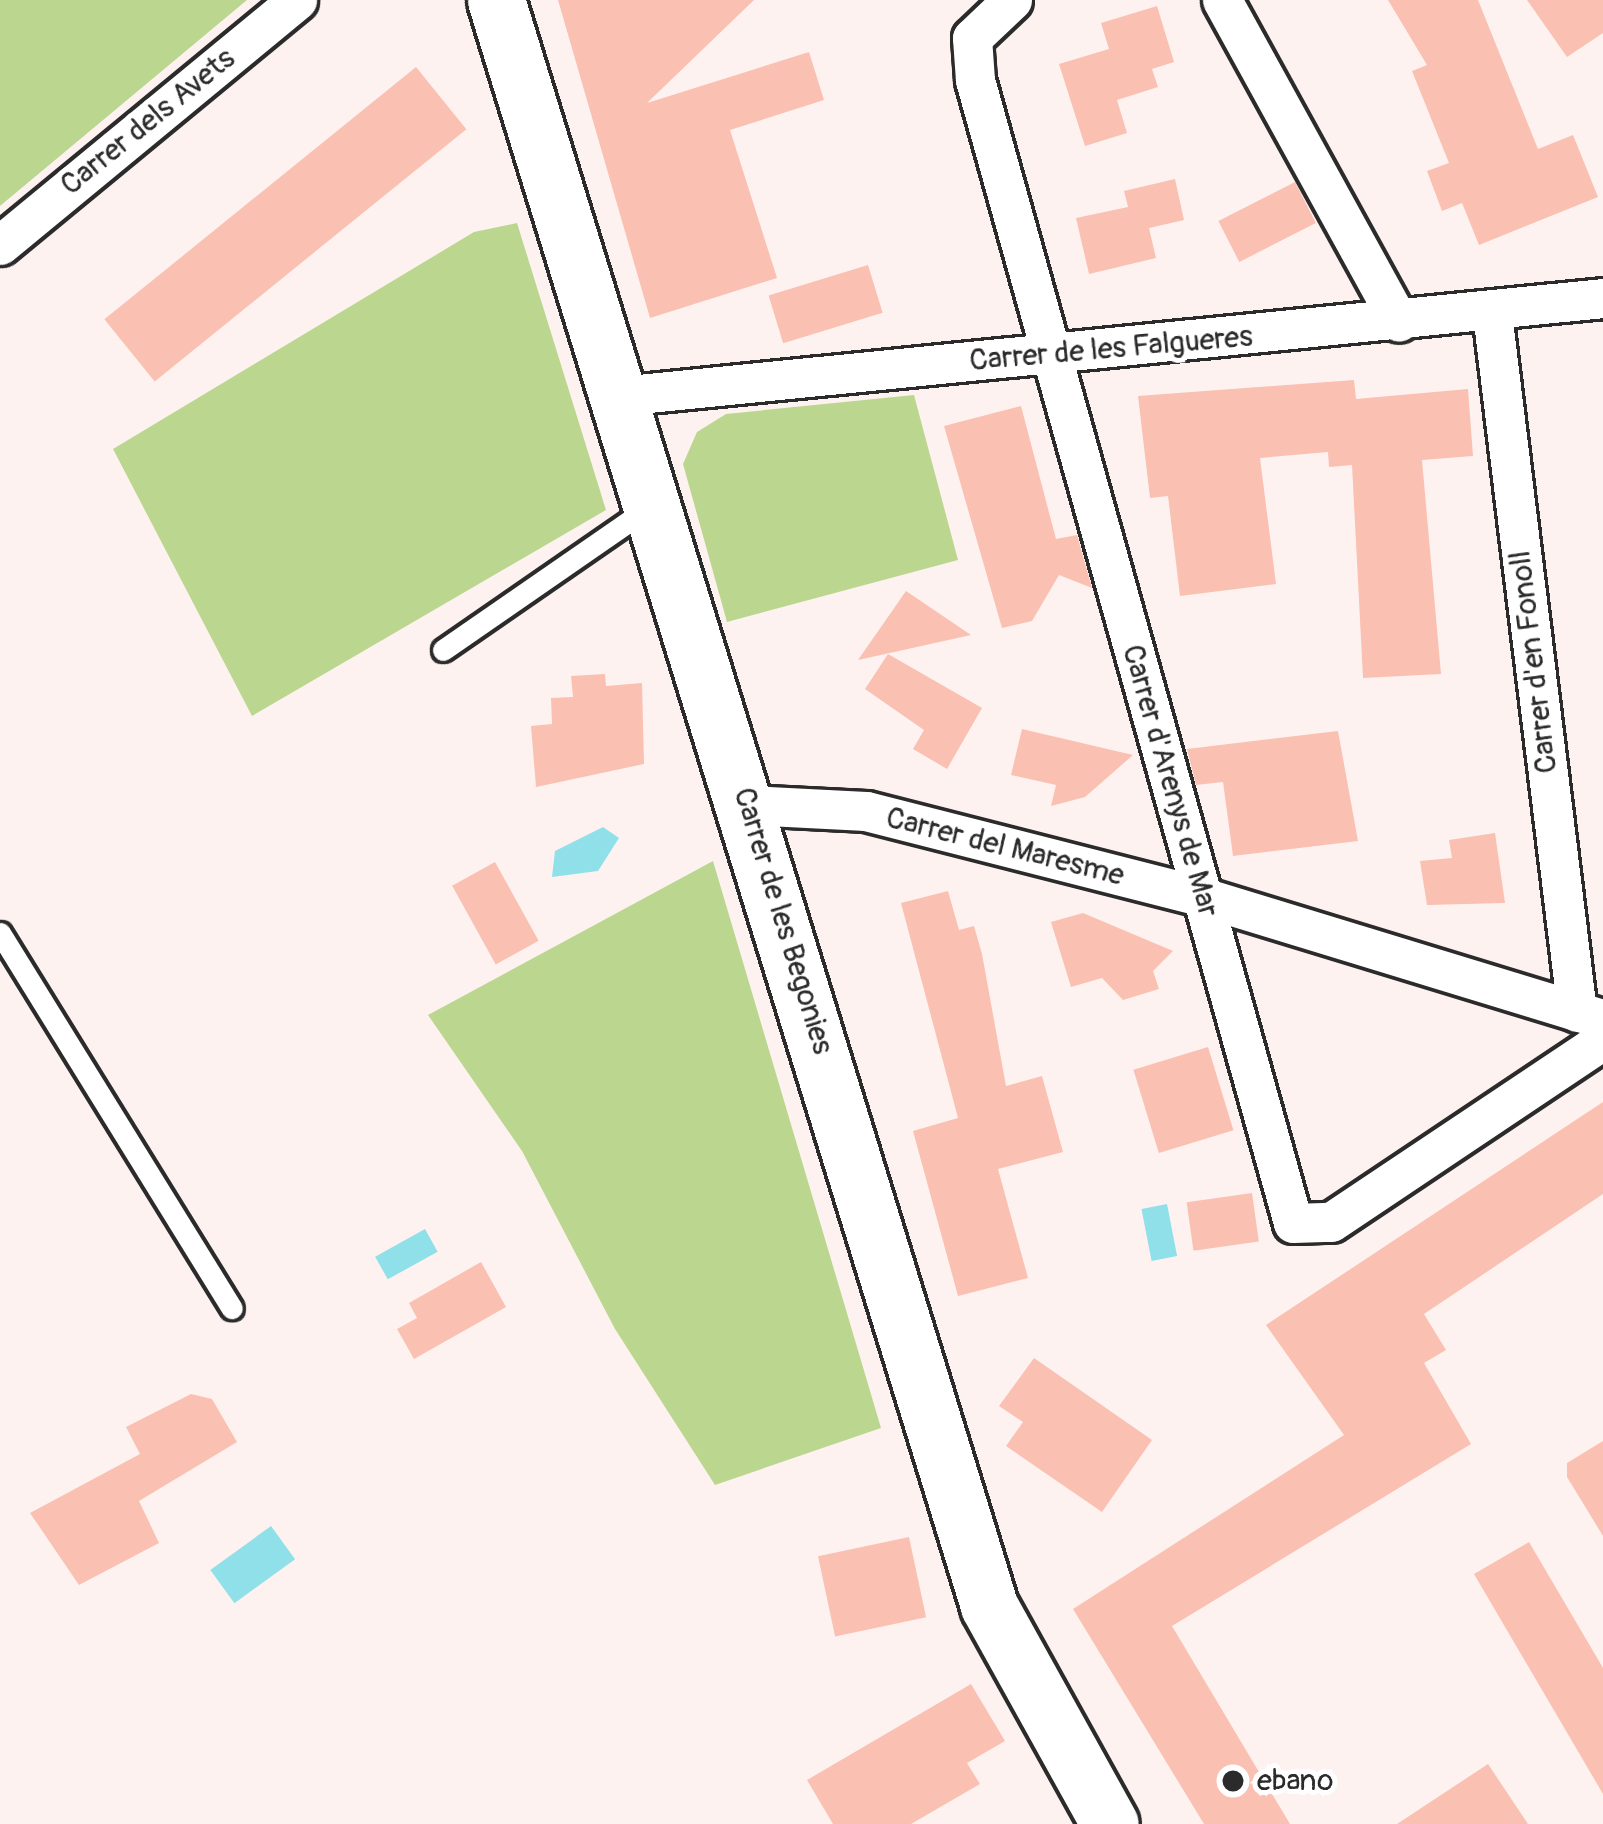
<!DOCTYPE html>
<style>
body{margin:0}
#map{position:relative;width:1603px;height:1824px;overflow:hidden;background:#fef2f0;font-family:Pangolin,sans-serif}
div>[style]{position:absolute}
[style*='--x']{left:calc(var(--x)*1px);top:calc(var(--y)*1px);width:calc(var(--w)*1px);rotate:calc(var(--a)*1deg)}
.green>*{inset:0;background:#bbd78f}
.water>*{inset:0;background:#8fe0e9;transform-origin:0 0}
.building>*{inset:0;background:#fac0b2;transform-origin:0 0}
.roads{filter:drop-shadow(3px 0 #2b2b2b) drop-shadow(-3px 0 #2b2b2b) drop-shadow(0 3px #2b2b2b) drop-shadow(0 -3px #2b2b2b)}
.lane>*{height:21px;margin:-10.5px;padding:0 10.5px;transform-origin:10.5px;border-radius:10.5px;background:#fff}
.street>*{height:39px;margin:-19.5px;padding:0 19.5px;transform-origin:19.5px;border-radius:19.5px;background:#fff}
.secondary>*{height:57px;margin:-28.5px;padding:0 28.5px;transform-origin:28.5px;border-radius:28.5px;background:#fff}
.dots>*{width:33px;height:33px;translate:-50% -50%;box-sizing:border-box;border:6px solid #fff;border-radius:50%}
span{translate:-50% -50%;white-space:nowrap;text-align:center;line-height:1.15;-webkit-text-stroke:10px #fff;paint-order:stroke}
.street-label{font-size:30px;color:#2b2b2b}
.poi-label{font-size:30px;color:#2b2b2b}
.left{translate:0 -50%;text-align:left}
</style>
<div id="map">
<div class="green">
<div style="clip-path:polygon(0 0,247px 0,0 206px)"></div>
<div style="clip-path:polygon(517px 223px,606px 510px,252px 716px,113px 449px,474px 232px)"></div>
<div style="clip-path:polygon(914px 395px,958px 560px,727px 622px,683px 464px,697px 432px,726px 414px)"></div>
<div style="clip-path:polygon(713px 861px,881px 1428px,715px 1485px,615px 1329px,522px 1151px,428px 1015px)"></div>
</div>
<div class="water">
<div style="clip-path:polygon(603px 827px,619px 838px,598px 871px,552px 877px,555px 851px)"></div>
<div style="left:1167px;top:1204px;width:53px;height:26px;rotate:79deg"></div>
<div style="left:425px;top:1229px;width:26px;height:57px;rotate:61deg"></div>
<div style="left:271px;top:1526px;width:41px;height:75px;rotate:54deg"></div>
</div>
<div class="building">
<div style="clip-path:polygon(558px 0,754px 0,647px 103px,809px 52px,824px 100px,730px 130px,777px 278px,650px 318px)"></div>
<div style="clip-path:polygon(1388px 0,1478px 0,1538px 149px,1573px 135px,1598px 197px,1479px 245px,1462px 203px,1442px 211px,1427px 171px,1449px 163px,1412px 71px,1427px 65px)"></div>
<div style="clip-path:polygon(1527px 0,1603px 0,1603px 33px,1567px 57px)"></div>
<div style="clip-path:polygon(1157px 6px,1174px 62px,1152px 69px,1158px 87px,1117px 100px,1127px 133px,1085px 146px,1059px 64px,1109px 49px,1101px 23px)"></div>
<div style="left:416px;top:67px;width:80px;height:401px;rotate:51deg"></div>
<div style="clip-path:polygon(1175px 179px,1184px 220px,1149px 228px,1156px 258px,1089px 274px,1076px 218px,1128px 207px,1124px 191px)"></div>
<div style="left:1295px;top:182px;width:46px;height:86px;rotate:63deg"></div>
<div style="left:868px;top:265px;width:50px;height:104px;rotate:73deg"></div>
<div style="clip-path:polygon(1354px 380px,1356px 399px,1468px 389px,1473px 456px,1422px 460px,1441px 674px,1363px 678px,1352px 465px,1329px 467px,1328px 452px,1260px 458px,1276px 584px,1180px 596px,1168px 496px,1150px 498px,1138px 396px)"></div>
<div style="clip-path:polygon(1021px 406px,1056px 539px,1077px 535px,1092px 588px,1059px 575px,1032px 621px,1002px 628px,944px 426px)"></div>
<div style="clip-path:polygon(906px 591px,971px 635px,858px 660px)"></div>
<div style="clip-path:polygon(888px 654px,982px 708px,947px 769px,913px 749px,924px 730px,865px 689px)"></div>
<div style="clip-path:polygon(605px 674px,606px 686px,642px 683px,644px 764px,536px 787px,531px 726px,552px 724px,551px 698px,573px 697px,571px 676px)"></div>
<div style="clip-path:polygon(1022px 729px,1133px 755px,1085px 797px,1051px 806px,1056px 785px,1011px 775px)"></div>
<div style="clip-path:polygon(1338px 731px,1358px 841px,1233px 856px,1223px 782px,1196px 785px,1187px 749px)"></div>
<div style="clip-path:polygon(1495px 833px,1505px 903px,1427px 905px,1420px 861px,1452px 858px,1449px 840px)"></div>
<div style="left:495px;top:862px;width:90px;height:49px;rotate:61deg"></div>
<div style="clip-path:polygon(948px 891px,959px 930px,974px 926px,982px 954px,1006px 1086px,1042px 1076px,1063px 1152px,998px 1169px,1028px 1278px,958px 1296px,913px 1131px,958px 1118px,901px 903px)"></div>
<div style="clip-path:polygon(1083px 913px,1173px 951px,1153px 971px,1159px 989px,1123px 1000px,1102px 978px,1071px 987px,1051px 922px)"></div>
<div style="left:1208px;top:1047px;width:87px;height:78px;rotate:73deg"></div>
<div style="clip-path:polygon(1603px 1102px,1603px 1194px,1424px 1314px,1446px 1350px,1424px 1363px,1471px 1444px,1172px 1626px,1290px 1824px,1204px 1824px,1073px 1609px,1344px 1435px,1266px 1325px)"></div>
<div style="left:1252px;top:1193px;width:49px;height:66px;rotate:82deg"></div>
<div style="clip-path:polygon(481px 1262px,506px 1307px,414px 1359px,397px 1329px,417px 1318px,409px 1303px)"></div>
<div style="clip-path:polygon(1034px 1358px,1152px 1440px,1102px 1512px,1006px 1446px,1023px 1422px,999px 1406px)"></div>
<div style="clip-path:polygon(191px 1394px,212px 1399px,237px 1442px,139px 1501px,159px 1543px,79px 1585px,30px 1513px,140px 1454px,126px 1427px)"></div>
<div style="clip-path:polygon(1603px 1441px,1603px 1536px,1567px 1477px,1567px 1463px)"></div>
<div style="left:909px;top:1537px;width:82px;height:93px;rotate:78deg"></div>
<div style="clip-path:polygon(1529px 1542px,1603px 1668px,1603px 1794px,1474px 1574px)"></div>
<div style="clip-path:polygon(971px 1684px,1005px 1741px,967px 1763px,980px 1784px,911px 1824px,833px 1824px,807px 1780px)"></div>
<div style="clip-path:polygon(1488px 1764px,1528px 1824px,1397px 1824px)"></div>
</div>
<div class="roads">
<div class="lane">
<div style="--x:443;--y:650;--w:248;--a:-34.7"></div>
<div style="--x:0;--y:933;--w:441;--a:58.3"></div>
</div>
<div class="street">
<div style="--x:1012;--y:0;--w:55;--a:136.5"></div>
<div style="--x:972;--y:38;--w:42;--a:85.9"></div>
<div style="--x:975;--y:80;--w:1186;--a:74.45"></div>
<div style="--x:1293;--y:1223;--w:38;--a:-2"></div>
<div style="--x:1331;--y:1222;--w:327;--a:-33.8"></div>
<div style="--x:1222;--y:0;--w:367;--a:61.2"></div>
<div style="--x:0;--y:245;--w:385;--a:-39.5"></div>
<div style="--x:1492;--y:313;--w:704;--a:83.07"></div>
<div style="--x:618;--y:396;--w:990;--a:-5.68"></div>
<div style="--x:748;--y:805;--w:118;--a:2.9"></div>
<div style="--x:866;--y:811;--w:348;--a:14.3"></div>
<div style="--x:1203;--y:897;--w:418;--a:17"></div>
</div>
<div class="secondary">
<div style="--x:496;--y:0;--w:1680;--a:72.93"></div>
<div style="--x:989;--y:1606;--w:249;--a:61"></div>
</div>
</div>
<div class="dots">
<div style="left:1233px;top:1781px;background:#2b2b2b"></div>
</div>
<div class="street-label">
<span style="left:148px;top:122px;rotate:-39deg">Carrer dels Avets</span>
<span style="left:1111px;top:349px;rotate:-5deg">Carrer de les Falgueres</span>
<span style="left:1534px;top:662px;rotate:-97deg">Carrer d'en Fonoll</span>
<span style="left:1170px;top:781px;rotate:74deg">Carrer d'Arenys de Mar</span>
<span style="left:1005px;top:847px;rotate:14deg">Carrer del Maresme</span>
<span style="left:783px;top:921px;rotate:73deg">Carrer de les Begonies</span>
</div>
<div class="poi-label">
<span class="left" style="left:1257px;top:1781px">ebano</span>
</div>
</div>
